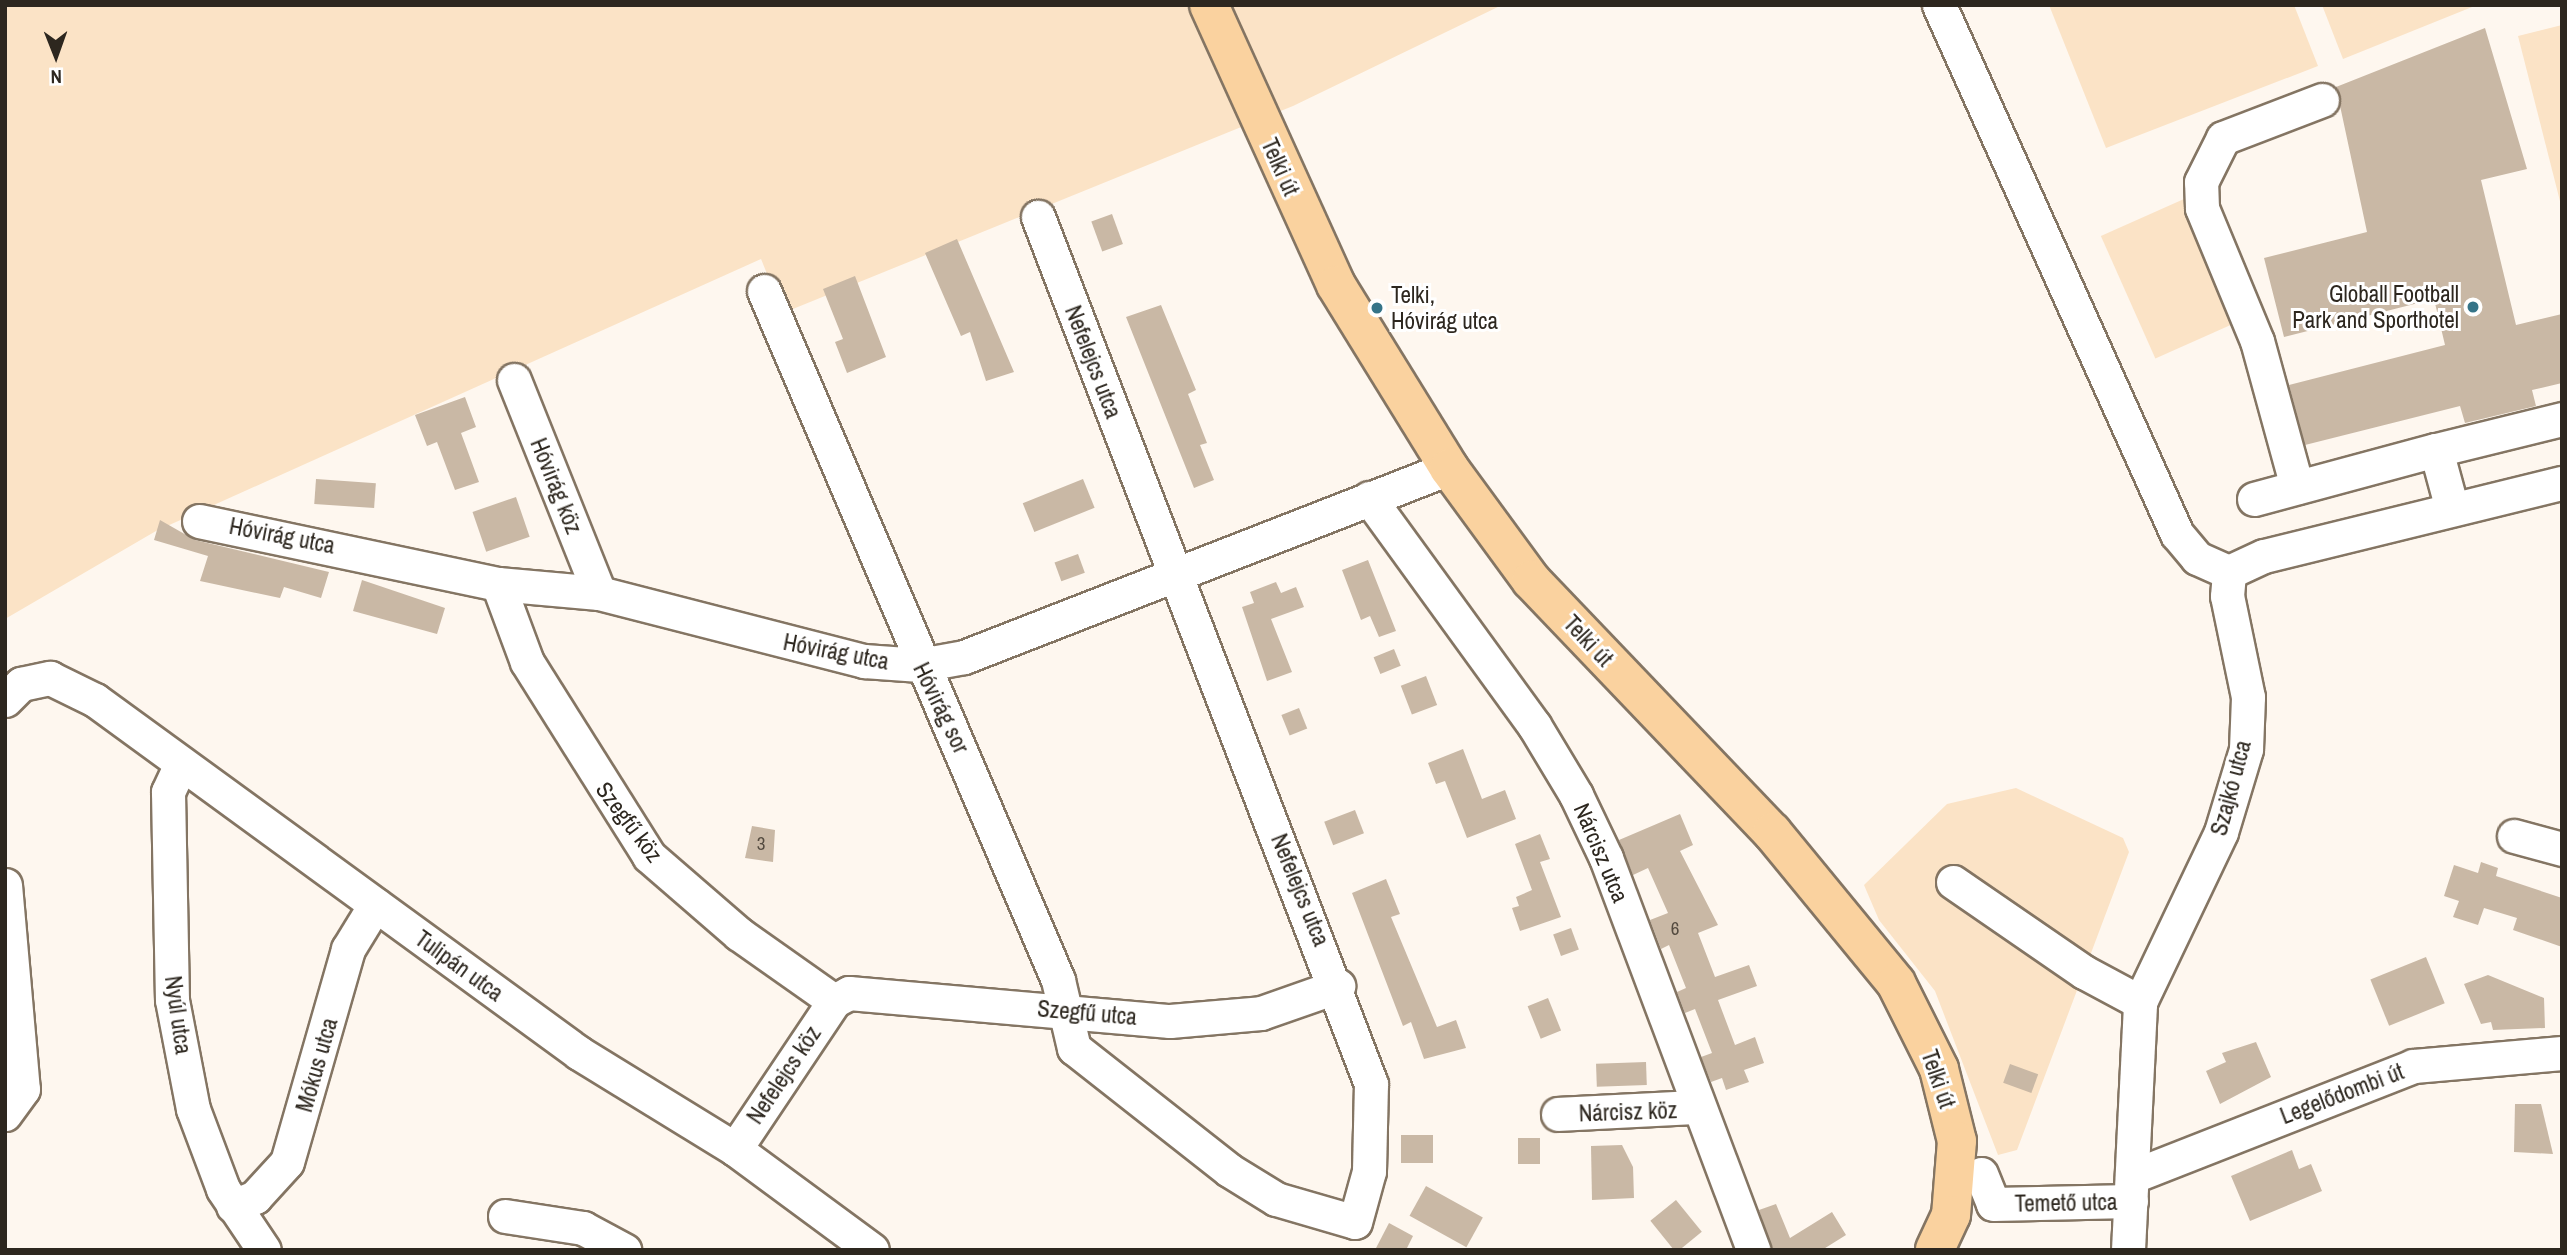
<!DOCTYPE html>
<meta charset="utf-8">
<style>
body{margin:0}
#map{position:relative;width:2567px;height:1255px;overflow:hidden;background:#fef7ef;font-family:"Archivo Narrow",sans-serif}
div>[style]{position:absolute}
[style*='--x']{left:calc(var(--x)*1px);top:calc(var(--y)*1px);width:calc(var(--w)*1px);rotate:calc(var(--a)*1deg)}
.green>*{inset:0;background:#fbe3c6;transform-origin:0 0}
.building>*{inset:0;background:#c9b8a5;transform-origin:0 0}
.roads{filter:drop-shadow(2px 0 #847563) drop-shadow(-2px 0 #847563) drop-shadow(0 2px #847563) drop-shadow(0 -2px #847563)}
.minor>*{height:33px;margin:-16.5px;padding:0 16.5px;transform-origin:16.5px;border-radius:16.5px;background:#fff}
.major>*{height:38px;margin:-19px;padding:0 19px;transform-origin:19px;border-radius:19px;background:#fad29f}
.dots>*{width:19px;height:19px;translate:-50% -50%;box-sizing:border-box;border:4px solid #fff;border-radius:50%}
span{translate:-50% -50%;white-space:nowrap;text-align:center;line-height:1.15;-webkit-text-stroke:6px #fff;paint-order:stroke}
.number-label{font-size:19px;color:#544b40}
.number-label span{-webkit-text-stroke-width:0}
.street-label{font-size:23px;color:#2d271f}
.poi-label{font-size:23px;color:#2d271f}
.right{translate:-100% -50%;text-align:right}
.left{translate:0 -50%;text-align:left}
.frame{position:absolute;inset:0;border:7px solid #2d271f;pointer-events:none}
.north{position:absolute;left:21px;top:21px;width:70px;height:70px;-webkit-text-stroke:5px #fff;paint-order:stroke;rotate:179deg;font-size:19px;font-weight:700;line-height:28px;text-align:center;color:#2d271f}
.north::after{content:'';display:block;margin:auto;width:24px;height:32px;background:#2d271f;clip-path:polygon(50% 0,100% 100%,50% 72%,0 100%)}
</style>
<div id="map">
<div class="green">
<div style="clip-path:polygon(5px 5px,1502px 5px,1293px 106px,783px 313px,761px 259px,156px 531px,5px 619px)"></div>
<div style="clip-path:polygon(2049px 5px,2294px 5px,2318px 66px,2106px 148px)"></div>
<div style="clip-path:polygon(2322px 5px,2477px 5px,2343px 59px)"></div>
<div style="clip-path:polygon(2562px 25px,2562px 209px,2518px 36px)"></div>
<div style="left:2184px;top:199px;width:134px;height:91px;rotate:66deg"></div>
<div style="clip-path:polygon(2016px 788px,2123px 838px,2129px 852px,2017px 1150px,1998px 1155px,1935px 991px,1879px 920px,1864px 885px,1947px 804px)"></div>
</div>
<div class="building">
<div style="clip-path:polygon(2485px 28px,2527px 169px,2481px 180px,2516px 325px,2562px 314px,2562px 383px,2532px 390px,2536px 406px,2465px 423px,2460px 406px,2305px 445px,2289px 385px,2445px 345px,2434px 299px,2284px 337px,2264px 258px,2367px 232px,2336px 87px)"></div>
<div style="left:1112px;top:214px;width:32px;height:22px;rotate:70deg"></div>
<div style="clip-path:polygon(957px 239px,1014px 372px,986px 381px,970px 332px,961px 336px,925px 253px)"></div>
<div style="clip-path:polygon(855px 276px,886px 357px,847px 373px,835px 342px,843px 339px,823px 289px)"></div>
<div style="clip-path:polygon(1161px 305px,1196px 390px,1188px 394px,1207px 443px,1200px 445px,1214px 480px,1194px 488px,1126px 317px)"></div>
<div style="clip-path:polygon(465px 397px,476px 427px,461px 433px,479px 482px,455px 490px,437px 442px,427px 446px,415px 415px)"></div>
<div style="left:316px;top:479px;width:60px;height:25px;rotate:4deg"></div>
<div style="left:1083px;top:479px;width:31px;height:65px;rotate:68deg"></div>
<div style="left:516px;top:497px;width:42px;height:46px;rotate:71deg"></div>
<div style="clip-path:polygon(160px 520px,195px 540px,329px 572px,321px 598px,284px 587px,280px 598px,200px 581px,208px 556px,154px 540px)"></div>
<div style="left:1078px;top:554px;width:20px;height:25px;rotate:70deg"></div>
<div style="clip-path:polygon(1368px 560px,1396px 631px,1379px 637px,1370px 616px,1361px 620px,1342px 570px)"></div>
<div style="clip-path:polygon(362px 580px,445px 608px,437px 634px,353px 611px)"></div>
<div style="clip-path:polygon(1276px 582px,1281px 593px,1296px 587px,1304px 607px,1271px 619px,1292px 672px,1267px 681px,1242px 607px,1254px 603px,1250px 592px)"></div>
<div style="left:1394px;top:649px;width:18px;height:22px;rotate:68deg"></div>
<div style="left:1426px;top:676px;width:31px;height:27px;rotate:69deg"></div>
<div style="left:1299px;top:708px;width:22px;height:19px;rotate:68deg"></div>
<div style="clip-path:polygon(1463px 749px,1482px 799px,1505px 790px,1516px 819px,1467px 838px,1445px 781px,1436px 784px,1428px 763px)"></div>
<div style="left:1355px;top:810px;width:25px;height:33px;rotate:69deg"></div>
<div style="clip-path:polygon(1680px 814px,1693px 845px,1680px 851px,1718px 925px,1698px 933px,1715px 977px,1749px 965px,1757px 986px,1718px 1000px,1735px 1045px,1755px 1037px,1764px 1063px,1744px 1070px,1749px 1082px,1726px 1090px,1722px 1078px,1711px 1082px,1701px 1057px,1712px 1053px,1695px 1009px,1685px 1013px,1677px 992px,1686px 988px,1669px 945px,1661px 949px,1650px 920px,1668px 913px,1648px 868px,1633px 875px,1619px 840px)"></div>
<div style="clip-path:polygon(752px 826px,775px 830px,773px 862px,745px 858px)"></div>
<div style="clip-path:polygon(1540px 834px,1550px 859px,1540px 862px,1561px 917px,1520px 931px,1512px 908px,1519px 906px,1516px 897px,1532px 890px,1515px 844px)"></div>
<div style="clip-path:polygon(2481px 862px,2498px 868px,2496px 876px,2562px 898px,2562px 947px,2513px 930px,2517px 918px,2484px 908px,2478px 925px,2453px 917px,2459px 901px,2444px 896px,2454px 865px,2478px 873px)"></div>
<div style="clip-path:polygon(1386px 879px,1400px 914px,1391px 917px,1437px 1027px,1456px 1020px,1466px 1048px,1424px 1059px,1411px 1022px,1403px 1026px,1352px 893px)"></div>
<div style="left:1571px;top:928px;width:23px;height:19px;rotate:70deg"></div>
<div style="left:2426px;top:957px;width:50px;height:60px;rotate:68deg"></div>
<div style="clip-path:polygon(2488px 975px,2544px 998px,2545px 1028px,2493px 1030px,2491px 1022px,2481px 1024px,2464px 984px)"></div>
<div style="left:1548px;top:998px;width:35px;height:22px;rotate:68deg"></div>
<div style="clip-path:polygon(2256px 1042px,2271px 1077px,2220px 1104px,2206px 1071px,2226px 1062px,2222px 1053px)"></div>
<div style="left:1646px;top:1062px;width:23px;height:50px;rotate:88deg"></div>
<div style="left:2010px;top:1064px;width:30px;height:20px;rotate:20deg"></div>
<div style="clip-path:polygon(2515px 1104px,2541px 1104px,2553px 1154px,2514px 1152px)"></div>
<div style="left:1401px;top:1135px;width:32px;height:28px"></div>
<div style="left:1518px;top:1138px;width:22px;height:26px"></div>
<div style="clip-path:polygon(1622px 1145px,1633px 1167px,1634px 1198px,1592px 1200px,1591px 1146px)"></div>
<div style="clip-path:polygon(2292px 1150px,2299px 1169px,2311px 1164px,2322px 1191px,2250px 1221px,2231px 1176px)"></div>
<div style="left:1426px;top:1186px;width:65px;height:34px;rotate:29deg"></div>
<div style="left:1676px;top:1200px;width:41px;height:33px;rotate:51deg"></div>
<div style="clip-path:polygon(1776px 1204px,1790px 1238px,1832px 1212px,1846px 1235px,1822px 1250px,1772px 1250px,1759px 1210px)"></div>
<div style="clip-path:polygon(1389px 1223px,1413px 1236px,1406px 1250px,1375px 1250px)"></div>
</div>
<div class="roads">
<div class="minor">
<div style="--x:1939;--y:5;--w:580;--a:65.78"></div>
<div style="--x:2177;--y:534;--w:31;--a:50"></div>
<div style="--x:2197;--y:558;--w:35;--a:24"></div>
<div style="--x:764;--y:291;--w:749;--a:66.89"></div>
<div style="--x:1058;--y:980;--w:70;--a:76.8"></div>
<div style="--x:1074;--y:1048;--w:197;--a:38.2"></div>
<div style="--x:1229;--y:1170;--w:55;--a:31.7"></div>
<div style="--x:1276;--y:1199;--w:82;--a:16.2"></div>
<div style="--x:1355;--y:1222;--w:53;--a:-74.6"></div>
<div style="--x:1369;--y:1171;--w:87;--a:-88.7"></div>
<div style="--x:1371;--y:1084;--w:929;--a:-111.01"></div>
<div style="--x:514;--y:380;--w:229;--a:68.2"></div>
<div style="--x:2436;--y:450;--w:130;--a:-13.8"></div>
<div style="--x:2297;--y:487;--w:151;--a:-105.3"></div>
<div style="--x:2257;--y:341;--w:144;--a:-112.5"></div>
<div style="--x:2202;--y:208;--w:26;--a:-92"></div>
<div style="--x:2201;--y:182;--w:49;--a:-63.4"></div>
<div style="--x:2223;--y:138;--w:106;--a:-21"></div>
<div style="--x:1369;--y:498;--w:281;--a:54"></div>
<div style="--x:1534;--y:725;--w:82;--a:59"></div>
<div style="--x:1576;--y:795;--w:70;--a:64.5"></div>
<div style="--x:1606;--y:858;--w:419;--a:69.4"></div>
<div style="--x:2254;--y:499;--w:188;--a:-15.1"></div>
<div style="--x:2436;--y:450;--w:61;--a:74.8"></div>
<div style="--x:199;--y:521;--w:306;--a:11.9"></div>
<div style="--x:498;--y:584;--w:101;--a:5.1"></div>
<div style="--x:599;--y:593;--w:274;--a:14.4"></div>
<div style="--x:864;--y:661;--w:56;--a:4.1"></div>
<div style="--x:920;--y:665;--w:45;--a:-10.3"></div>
<div style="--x:964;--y:657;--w:521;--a:-21.29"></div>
<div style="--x:2229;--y:572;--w:38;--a:-25"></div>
<div style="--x:2264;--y:556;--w:307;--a:-13.8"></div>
<div style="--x:498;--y:584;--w:83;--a:69.6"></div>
<div style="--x:527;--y:662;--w:229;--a:57.8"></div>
<div style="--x:649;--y:856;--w:119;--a:40.9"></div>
<div style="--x:739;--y:934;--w:116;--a:35.2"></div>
<div style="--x:5;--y:700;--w:23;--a:-45"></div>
<div style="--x:21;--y:684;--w:30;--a:-12"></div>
<div style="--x:50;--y:678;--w:50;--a:26.1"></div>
<div style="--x:95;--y:700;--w:599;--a:36.1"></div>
<div style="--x:579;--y:1053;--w:183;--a:31.6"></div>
<div style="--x:735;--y:1149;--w:170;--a:36.4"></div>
<div style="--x:181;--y:764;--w:31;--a:115"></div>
<div style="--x:168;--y:792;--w:208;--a:88.9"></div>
<div style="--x:172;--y:1000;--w:111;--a:79.1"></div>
<div style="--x:193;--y:1109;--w:85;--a:69.4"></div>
<div style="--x:223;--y:1189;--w:73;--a:56.1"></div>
<div style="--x:2514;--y:836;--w:50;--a:15.2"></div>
<div style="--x:1953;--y:882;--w:159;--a:34.5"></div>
<div style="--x:2084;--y:972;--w:64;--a:28.2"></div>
<div style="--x:5;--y:885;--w:205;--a:85"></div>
<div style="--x:23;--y:1089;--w:31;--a:126"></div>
<div style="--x:1558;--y:1114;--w:140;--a:-2.9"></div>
<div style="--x:735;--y:1149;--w:178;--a:-56.2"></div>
<div style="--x:834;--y:1001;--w:17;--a:-28"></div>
<div style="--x:849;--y:993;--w:322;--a:5"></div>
<div style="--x:1170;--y:1021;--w:91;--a:-5"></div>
<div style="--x:1261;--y:1013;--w:82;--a:-19.3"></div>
<div style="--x:1981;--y:1174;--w:32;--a:68"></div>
<div style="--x:1993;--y:1204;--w:138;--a:-1.2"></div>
<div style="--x:2133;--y:1176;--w:301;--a:-21.4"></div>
<div style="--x:2413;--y:1066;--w:150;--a:-5"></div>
<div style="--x:233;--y:1206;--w:24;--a:-22"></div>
<div style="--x:255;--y:1197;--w:47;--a:-47.6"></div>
<div style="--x:287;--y:1162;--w:222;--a:-74"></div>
<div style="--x:348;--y:949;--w:52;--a:-58.5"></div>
<div style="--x:505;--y:1216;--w:79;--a:8.7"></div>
<div style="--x:583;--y:1228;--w:47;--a:28.2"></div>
<div style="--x:2128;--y:1250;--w:248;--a:-87.2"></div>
<div style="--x:2140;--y:1002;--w:188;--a:-64.5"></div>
<div style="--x:2221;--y:832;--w:87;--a:-73.2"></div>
<div style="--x:2246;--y:749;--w:52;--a:-87.8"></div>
<div style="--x:2248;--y:697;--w:103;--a:-101.7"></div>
<div style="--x:2227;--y:596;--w:24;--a:-85"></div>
</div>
<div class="major">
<div style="--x:1209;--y:5;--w:307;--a:65.6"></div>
<div style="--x:1336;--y:285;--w:215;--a:58.3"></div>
<div style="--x:1449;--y:468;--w:139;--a:53.8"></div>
<div style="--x:1531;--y:580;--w:349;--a:46.3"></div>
<div style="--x:1772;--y:832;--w:195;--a:50.6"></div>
<div style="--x:1896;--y:983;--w:96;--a:63.4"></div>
<div style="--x:1939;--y:1069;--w:74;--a:76"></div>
<div style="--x:1957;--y:1141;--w:74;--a:94.6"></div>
<div style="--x:1951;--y:1215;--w:38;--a:115"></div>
</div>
</div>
<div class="dots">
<div style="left:2473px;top:307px;background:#357488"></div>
<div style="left:1377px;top:308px;background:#357488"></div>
</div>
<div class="number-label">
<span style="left:761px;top:844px">3</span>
<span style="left:1675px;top:929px">6</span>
</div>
<div class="street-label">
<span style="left:1280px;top:167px;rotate:66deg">Telki út</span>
<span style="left:1093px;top:362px;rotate:69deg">Nefelejcs utca</span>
<span style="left:556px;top:486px;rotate:68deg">Hóvirág köz</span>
<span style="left:282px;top:536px;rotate:11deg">Hóvirág utca</span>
<span style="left:1588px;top:641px;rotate:47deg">Telki út</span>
<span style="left:836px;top:652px;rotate:11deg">Hóvirág utca</span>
<span style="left:941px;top:708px;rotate:64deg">Hóvirág sor</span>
<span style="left:2231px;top:788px;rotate:-75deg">Szajkó utca</span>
<span style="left:629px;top:822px;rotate:53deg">Szegfű köz</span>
<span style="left:1601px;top:853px;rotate:67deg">Nárcisz utca</span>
<span style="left:1300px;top:890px;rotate:68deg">Nefelejcs utca</span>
<span style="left:459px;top:966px;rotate:36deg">Tulipán utca</span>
<span style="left:1087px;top:1013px;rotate:5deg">Szegfű utca</span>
<span style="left:178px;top:1015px;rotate:82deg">Nyúl utca</span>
<span style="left:317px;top:1065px;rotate:-74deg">Mókus utca</span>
<span style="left:784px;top:1075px;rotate:-56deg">Nefelejcs köz</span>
<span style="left:1938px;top:1079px;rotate:71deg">Telki út</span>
<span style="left:2342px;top:1094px;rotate:-21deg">Legelődombi út</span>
<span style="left:1628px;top:1112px;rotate:-2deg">Nárcisz köz</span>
<span style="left:2066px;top:1203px;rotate:-1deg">Temető utca</span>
</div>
<div class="poi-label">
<span class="right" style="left:2459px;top:307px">Globall Football<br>Park and Sporthotel</span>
<span class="left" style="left:1391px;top:308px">Telki,<br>Hóvirág utca</span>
</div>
<div class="frame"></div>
<div class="north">N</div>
</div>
